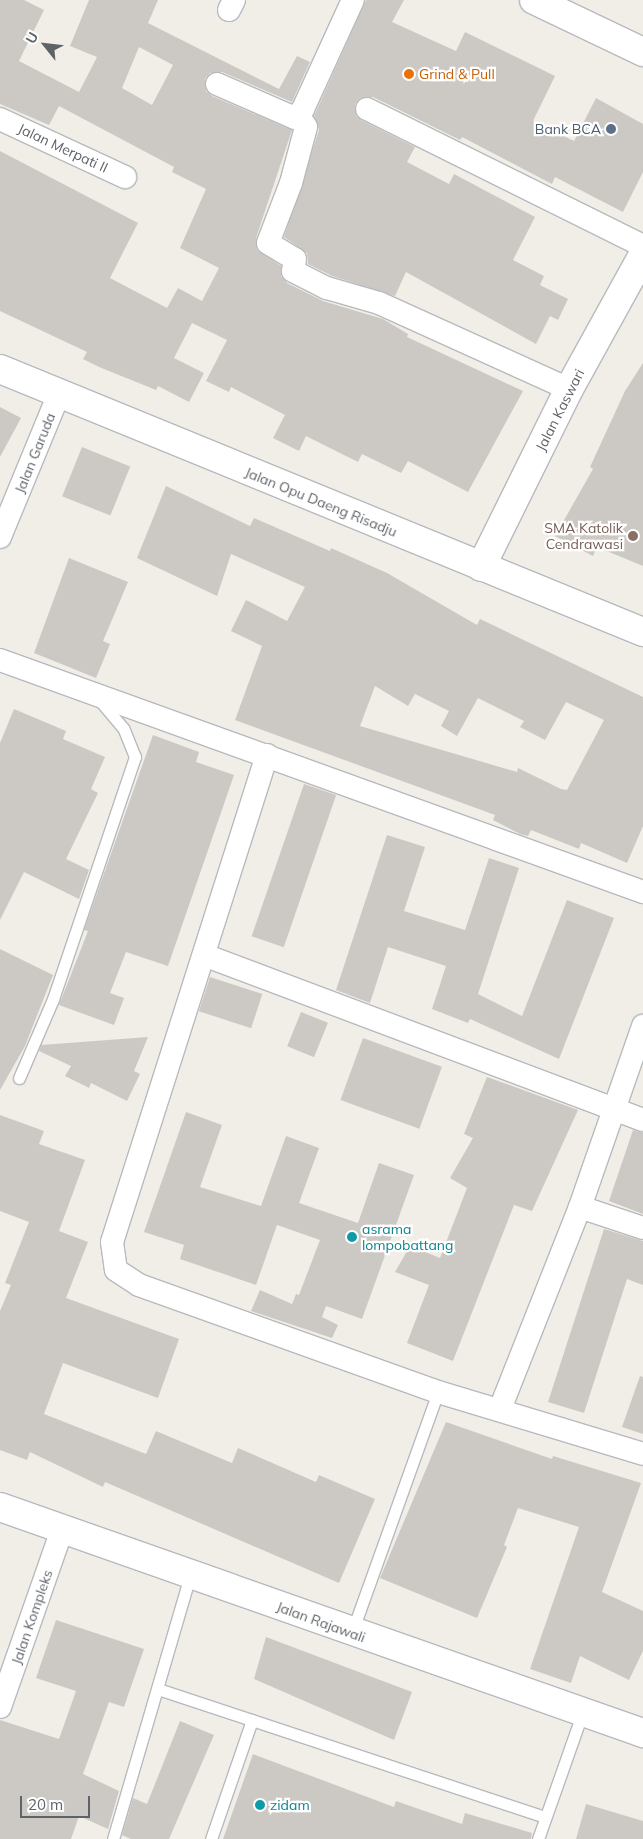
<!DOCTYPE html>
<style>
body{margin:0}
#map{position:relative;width:643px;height:1839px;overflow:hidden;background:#f1eee7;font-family:Mulish,sans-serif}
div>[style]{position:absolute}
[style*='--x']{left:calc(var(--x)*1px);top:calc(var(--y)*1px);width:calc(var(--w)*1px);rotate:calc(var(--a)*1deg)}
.building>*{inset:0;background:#ccc9c4;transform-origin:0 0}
.roads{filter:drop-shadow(1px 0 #b7babe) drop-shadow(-1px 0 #b7babe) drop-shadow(0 1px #b7babe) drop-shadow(0 -1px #b7babe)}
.service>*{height:11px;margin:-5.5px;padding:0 5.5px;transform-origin:5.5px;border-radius:5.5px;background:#fff}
.minor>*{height:22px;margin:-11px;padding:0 11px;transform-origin:11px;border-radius:11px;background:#fff}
.tertiary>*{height:28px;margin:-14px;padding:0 14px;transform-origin:14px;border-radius:14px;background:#fff}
.secondary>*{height:28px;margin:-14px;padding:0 14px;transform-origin:14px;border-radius:14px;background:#fff}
.dots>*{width:14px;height:14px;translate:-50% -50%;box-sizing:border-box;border:2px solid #fff;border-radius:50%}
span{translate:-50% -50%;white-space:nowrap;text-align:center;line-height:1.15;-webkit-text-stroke:4.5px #fff;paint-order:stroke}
.food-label{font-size:14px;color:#c56008}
.left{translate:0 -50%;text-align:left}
.service-label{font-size:14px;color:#4e5e75}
.right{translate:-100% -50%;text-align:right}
.street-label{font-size:14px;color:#5e6368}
.education-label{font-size:14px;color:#785e54}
.culture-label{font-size:14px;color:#0d838f}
.north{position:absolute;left:20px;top:20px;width:50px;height:50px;-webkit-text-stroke:4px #fff;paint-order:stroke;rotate:299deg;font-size:14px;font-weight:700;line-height:20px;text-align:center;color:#5e6368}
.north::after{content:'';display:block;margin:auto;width:18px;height:22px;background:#5e6368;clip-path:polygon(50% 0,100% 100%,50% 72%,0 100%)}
.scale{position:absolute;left:20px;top:1796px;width:70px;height:22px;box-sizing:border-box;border:2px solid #5e6368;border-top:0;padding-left:6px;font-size:15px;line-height:18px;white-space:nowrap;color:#5e6368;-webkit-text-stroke:4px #fff;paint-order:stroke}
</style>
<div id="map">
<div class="building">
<div style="clip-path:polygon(evenodd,0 0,24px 0,44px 10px,19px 61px,79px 92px,97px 57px,70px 46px,89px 0,158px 0,148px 23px,279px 89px,297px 56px,310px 62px,292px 102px,222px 72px,210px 73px,205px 79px,206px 91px,212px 96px,292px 130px,256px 238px,257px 250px,281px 266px,281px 276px,287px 283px,323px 301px,383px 319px,408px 334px,407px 337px,523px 391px,468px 492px,408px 461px,401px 473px,362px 454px,358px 462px,306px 436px,299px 451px,273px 438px,285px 415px,231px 387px,229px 392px,206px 381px,227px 340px,192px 323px,174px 358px,204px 373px,189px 402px,158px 386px,156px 390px,99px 367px,83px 359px,87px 352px,0 311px,0 151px,138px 223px,110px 278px,167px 308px,178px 288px,202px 301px,219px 268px,180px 248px,206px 189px,172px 172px,174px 167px,59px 106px,49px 125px,0 104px,0 0,139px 47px,173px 65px,152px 105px,122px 88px,139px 47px)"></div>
<div style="clip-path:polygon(366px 0,404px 0,392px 22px,456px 51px,465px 32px,555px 76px,533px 121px,574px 141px,596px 98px,643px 124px,643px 172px,623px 212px,555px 177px,552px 184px,462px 137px,460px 140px,373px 97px,360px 98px,355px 104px,356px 116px,361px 120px,415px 147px,407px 162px,449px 184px,454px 174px,535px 217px,513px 260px,544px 276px,540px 285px,568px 299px,558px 320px,550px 316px,536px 344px,406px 272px,395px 296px,332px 276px,308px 264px,307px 253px,284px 237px,319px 130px,314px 116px)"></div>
<div style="clip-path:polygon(643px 363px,643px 566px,597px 547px,593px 556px,555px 536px,593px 469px,590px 467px,625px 391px)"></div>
<div style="clip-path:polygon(0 407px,21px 418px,0 457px)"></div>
<div style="left:82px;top:447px;width:52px;height:53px;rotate:22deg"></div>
<div style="clip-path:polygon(evenodd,166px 486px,250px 526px,254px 518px,330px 551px,331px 548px,387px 573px,477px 625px,480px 619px,643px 697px,643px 826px,627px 863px,581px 843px,579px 849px,531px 830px,528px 836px,520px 834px,493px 820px,495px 815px,235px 720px,262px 646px,231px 631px,246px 600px,287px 621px,305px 587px,231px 554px,217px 596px,137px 558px,166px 486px,375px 686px,408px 706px,415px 694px,449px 711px,441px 726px,457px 736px,478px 698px,524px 721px,520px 727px,545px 740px,566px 702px,604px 720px,567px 790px,561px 789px,518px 768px,517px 772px,360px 726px,375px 686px)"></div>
<div style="clip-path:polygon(69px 558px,128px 582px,103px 641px,110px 644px,96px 678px,34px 653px)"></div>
<div style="clip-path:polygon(14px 709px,66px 731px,63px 739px,105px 757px,91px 789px,98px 793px,66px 859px,89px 870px,79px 899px,24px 872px,0 920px,0 743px)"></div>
<div style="clip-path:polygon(153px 735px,199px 752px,196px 762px,234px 775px,168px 966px,126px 952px,110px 993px,124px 998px,114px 1025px,59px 1005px,88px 931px,84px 930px)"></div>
<div style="left:304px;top:784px;width:34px;height:161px;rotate:19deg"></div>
<div style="clip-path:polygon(387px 835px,425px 847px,404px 911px,465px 930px,489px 858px,519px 868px,478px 994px,522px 1016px,567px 900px,614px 918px,559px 1059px,470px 1019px,468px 1023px,432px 1009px,446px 966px,388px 947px,370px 1003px,336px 990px)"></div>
<div style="clip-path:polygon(0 949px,53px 975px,25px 1046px,0 1090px)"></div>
<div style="left:210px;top:977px;width:55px;height:36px;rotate:18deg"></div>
<div style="left:301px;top:1012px;width:29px;height:37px;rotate:22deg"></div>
<div style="clip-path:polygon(148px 1037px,134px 1071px,140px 1074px,127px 1101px,91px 1083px,89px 1088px,65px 1076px,71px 1066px,39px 1051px,41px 1045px)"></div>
<div style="left:363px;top:1038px;width:84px;height:66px;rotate:20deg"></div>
<div style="clip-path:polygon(487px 1077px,578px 1110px,532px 1211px,514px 1205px,453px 1361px,407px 1343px,429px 1285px,395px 1272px,410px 1246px,440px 1258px,467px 1188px,450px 1178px,473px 1138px,464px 1134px)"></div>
<div style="clip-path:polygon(186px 1112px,222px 1125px,200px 1187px,261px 1206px,286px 1136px,319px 1148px,299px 1203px,358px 1223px,379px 1163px,414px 1175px,362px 1319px,326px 1306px,322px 1317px,338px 1325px,332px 1338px,251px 1311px,260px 1290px,292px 1304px,296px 1294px,299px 1295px,320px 1240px,277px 1225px,256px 1285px,180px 1259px,184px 1245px,144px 1232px)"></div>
<div style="clip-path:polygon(0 1115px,44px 1131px,39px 1144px,85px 1160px,59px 1231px,88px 1242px,66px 1298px,179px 1339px,158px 1398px,63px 1363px,44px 1414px,146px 1454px,156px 1431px,232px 1463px,238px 1448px,316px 1482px,319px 1475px,375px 1499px,339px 1583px,105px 1482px,103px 1487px,30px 1452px,27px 1460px,0 1450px,0 1311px,11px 1285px,5px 1283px,29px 1222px,0 1211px)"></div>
<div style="clip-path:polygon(633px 1130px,643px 1133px,643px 1214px,609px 1201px)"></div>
<div style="clip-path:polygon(604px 1229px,643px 1241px,643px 1285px,627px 1279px,584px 1413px,548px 1402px)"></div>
<div style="clip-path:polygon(640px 1376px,643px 1377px,643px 1434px,622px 1427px)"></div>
<div style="clip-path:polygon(446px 1422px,552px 1459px,553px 1456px,641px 1483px,602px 1592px,643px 1611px,643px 1651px,629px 1680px,580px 1656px,571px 1683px,530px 1669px,579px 1527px,518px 1508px,504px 1545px,507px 1547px,477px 1618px,380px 1578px)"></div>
<div style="clip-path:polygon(56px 1620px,144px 1649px,124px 1707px,109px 1702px,83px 1774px,119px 1791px,108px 1829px,79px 1816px,71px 1839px,0 1839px,0 1720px,59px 1739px,76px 1691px,36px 1678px)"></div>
<div style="clip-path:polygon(266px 1637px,412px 1692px,394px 1740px,254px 1679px)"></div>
<div style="clip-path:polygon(180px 1721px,214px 1735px,169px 1839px,131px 1839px,122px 1835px,133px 1798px,147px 1804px)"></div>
<div style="clip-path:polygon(253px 1754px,394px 1807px,396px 1801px,462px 1824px,465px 1813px,532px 1833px,531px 1839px,223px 1839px)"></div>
<div style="clip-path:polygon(586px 1804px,643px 1821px,643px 1839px,576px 1839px)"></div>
</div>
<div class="roads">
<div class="service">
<div style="--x:19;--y:1078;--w:86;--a:-66.7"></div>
<div style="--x:53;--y:999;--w:256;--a:-71.3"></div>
<div style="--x:135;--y:757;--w:31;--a:-112"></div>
<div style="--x:123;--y:728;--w:35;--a:-130"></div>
<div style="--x:352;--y:1632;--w:255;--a:-70.3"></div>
<div style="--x:158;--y:1689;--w:408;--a:18.3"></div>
<div style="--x:113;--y:1839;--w:277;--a:-73.7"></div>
<div style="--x:211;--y:1839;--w:126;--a:-71"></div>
<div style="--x:538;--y:1839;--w:136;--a:-70.6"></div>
</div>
<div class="minor">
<div style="--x:229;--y:10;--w:11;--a:-63"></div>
<div style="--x:217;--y:84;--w:85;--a:23.6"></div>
<div style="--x:295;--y:118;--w:12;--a:-48"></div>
<div style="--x:303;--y:109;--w:120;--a:-65.4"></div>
<div style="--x:367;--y:109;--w:308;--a:26.4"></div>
<div style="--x:298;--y:115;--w:14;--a:56"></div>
<div style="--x:306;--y:127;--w:58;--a:105"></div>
<div style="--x:291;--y:183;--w:64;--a:111"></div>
<div style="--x:268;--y:243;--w:31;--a:31"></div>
<div style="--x:295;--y:259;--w:12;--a:99"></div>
<div style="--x:293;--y:271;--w:38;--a:27"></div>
<div style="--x:327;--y:288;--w:54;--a:16.1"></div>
<div style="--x:379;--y:303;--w:209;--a:24.4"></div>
<div style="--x:0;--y:119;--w:138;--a:24.9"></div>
<div style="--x:0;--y:537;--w:152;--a:-67.6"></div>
<div style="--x:0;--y:660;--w:684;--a:19.84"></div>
<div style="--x:267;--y:755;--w:511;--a:107.65"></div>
<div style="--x:112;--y:1242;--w:28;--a:82"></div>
<div style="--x:116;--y:1270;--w:27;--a:33"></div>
<div style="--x:139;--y:1285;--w:318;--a:19.7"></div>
<div style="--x:438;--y:1392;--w:214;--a:16.8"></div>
<div style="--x:204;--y:955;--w:469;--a:20.6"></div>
<div style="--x:580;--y:1207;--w:66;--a:18.4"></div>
<div style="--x:500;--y:1409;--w:217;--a:-68.4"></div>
<div style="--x:580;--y:1207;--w:192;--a:-70.8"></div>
<div style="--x:0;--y:1707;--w:191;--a:-70.7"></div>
</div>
<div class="tertiary">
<div style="--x:534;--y:0;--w:121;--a:25.5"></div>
</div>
<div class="secondary">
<div style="--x:0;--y:369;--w:695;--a:22.25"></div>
<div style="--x:481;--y:567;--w:199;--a:-63.7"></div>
<div style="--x:569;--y:389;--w:153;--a:-61.1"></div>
<div style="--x:0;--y:1507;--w:682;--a:19.37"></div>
</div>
</div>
<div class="dots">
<div style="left:409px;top:74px;background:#e8710a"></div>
<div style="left:611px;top:129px;background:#5c6f8a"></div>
<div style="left:633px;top:536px;background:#8d6e63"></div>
<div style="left:352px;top:1237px;background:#0f9aa8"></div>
<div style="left:260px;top:1805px;background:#0f9aa8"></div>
</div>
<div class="food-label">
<span class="left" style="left:419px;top:74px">Grind &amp; Pull</span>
</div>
<div class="service-label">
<span class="right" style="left:601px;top:129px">Bank BCA</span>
</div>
<div class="street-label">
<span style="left:63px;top:148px;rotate:25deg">Jalan Merpati II</span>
<span style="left:560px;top:410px;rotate:-63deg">Jalan Kaswari</span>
<span style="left:35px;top:453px;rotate:-68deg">Jalan Garuda</span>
<span style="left:321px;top:502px;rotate:22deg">Jalan Opu Daeng Risadju</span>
<span style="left:32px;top:1617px;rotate:-71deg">Jalan Kompleks</span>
<span style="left:321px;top:1622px;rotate:20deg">Jalan Rajawali</span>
</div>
<div class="education-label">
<span class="right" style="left:623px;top:536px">SMA Katolik<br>Cendrawasi</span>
</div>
<div class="culture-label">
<span class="left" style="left:362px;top:1237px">asrama<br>lompobattang</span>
<span class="left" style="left:270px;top:1805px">zidam</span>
</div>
<div class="north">U</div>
<div class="scale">20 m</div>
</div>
